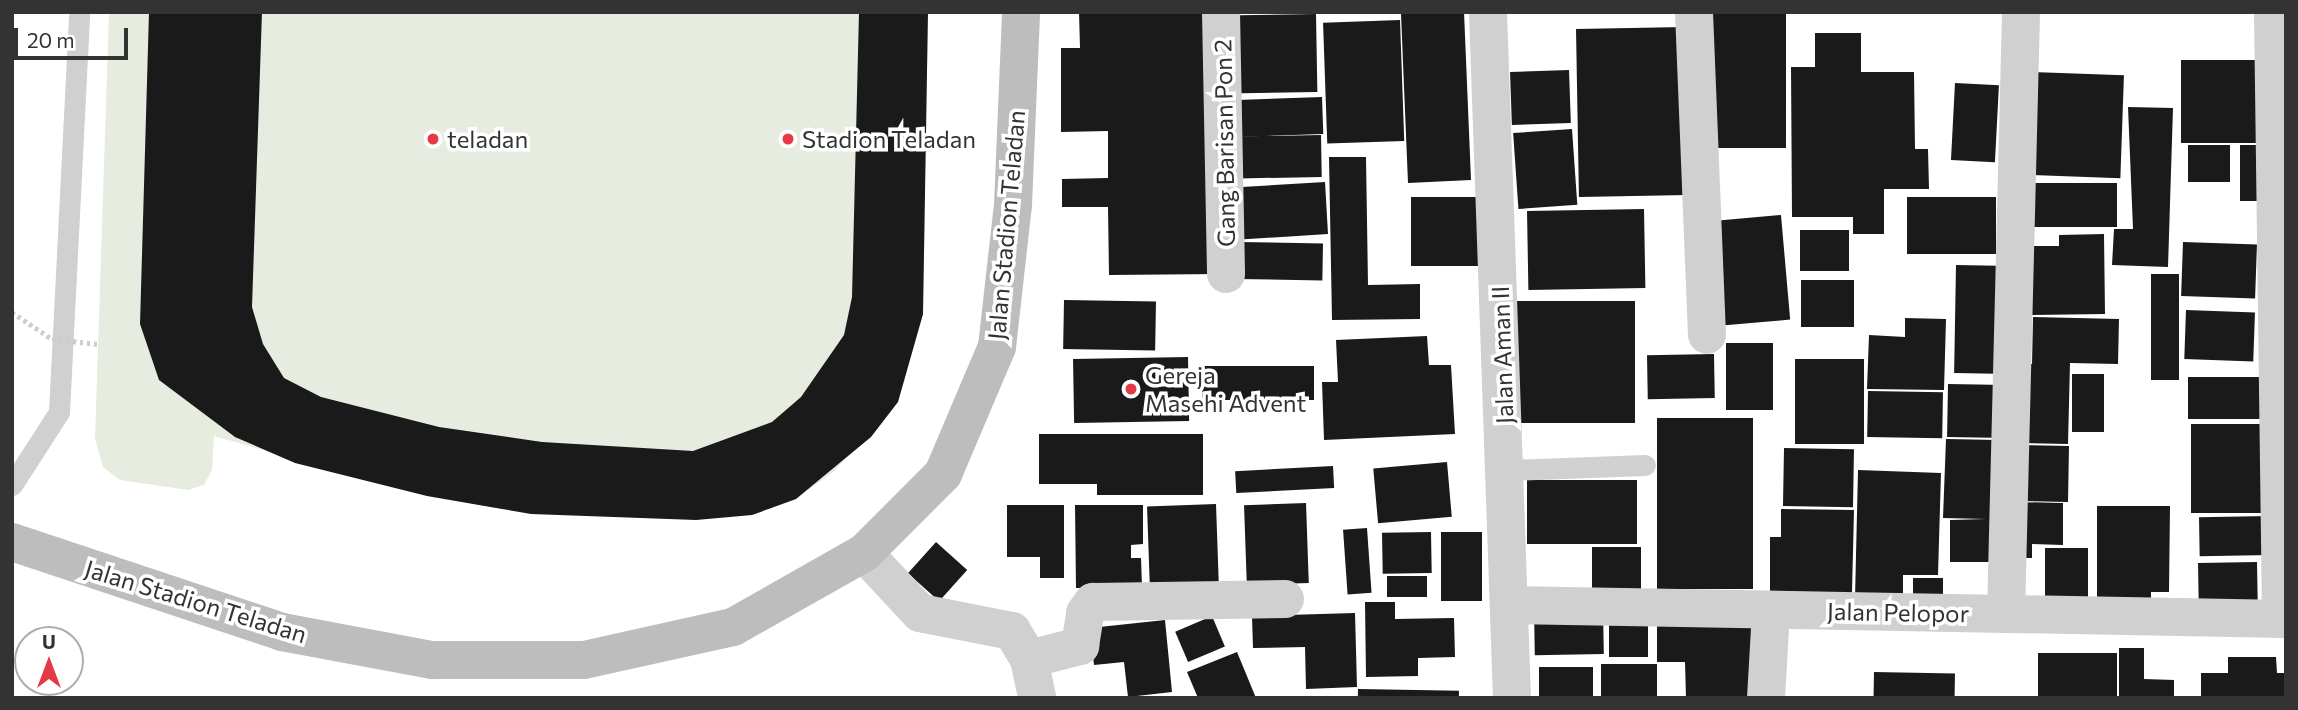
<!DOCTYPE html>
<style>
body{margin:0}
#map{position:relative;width:2298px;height:710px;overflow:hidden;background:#fff;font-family:Commissioner,sans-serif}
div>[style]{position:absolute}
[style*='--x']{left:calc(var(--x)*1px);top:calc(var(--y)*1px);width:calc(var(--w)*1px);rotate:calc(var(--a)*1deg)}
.green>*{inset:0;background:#e6ecdf}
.building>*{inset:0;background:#1a1a1a;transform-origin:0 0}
.lane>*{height:21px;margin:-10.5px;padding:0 10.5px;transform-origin:10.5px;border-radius:10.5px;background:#d0d0d0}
.street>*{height:38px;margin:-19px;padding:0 19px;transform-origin:19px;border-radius:19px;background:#d0d0d0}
.secondary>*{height:38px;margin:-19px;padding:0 19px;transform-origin:19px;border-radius:19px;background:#bdbdbd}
.path-bridge>*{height:4.5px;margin-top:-2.25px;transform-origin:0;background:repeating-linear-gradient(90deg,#cdcdcd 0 3.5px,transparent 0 7px)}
.dots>*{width:19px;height:19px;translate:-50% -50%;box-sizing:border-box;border:4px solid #fff;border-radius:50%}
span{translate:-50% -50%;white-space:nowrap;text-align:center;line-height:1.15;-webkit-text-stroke:7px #fff;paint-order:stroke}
.poi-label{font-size:24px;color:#333}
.left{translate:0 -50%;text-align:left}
.street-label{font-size:24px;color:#333}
.frame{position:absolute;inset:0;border:14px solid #333;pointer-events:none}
.north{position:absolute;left:14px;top:626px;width:70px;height:70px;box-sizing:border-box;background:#fff;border:2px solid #adadad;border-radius:50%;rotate:0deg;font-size:19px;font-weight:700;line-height:28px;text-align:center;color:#333}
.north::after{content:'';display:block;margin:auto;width:24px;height:32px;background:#e63946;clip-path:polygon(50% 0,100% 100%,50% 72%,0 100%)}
.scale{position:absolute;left:14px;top:28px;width:114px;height:32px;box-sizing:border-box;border:4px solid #333;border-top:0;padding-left:9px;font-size:21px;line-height:24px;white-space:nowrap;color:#333;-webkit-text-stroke:5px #fff;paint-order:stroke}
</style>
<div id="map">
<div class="green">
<div style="clip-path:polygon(109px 12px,928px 12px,923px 314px,898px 402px,833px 472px,796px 499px,752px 515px,531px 514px,427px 496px,214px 436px,212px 470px,204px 485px,188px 490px,120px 480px,103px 467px,95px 439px)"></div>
</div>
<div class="building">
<div style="clip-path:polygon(149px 12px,262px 12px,252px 307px,263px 344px,284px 378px,321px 397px,439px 427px,542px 442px,693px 451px,772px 422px,801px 397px,844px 335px,852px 297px,859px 12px,928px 12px,923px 314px,898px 402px,871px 437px,796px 499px,752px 515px,696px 520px,531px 514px,427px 496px,295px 463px,235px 437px,159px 380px,140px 324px)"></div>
<div style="clip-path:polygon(1079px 12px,1218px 12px,1221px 274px,1109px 275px,1108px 207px,1062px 207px,1062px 179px,1108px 178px,1108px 131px,1061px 132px,1061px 48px,1080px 48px)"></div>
<div style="clip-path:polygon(1441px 12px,1464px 12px,1471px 180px,1408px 183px,1401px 14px)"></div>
<div style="left:1706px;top:12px;width:80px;height:136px"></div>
<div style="left:1316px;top:14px;width:78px;height:91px;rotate:89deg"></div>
<div style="left:1400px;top:20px;width:121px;height:77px;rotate:88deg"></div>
<div style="left:1685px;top:27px;width:168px;height:109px;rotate:89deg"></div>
<div style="clip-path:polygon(1815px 33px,1861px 33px,1861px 72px,1914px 72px,1915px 149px,1928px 149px,1929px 189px,1884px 189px,1884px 234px,1853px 234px,1853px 217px,1792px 217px,1791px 67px,1815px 67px)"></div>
<div style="left:2181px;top:60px;width:85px;height:83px"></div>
<div style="left:1569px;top:70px;width:53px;height:59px;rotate:88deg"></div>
<div style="left:2031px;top:72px;width:93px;height:103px;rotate:2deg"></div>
<div style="left:1955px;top:83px;width:44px;height:77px;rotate:3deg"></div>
<div style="left:1322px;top:97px;width:37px;height:92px;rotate:88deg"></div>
<div style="clip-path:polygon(2128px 107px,2173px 108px,2168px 267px,2112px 265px,2114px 229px,2133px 229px)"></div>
<div style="left:1572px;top:129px;width:76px;height:59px;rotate:86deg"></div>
<div style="left:1321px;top:135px;width:42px;height:94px;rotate:89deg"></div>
<div style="left:2230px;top:145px;width:37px;height:42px;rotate:90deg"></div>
<div style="left:2240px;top:145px;width:32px;height:56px"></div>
<div style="clip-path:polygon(1329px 157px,1366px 157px,1368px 285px,1420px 284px,1420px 319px,1332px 320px)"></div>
<div style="clip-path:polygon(1325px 182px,1328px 234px,1232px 240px,1242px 187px)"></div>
<div style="left:2117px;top:183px;width:44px;height:88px;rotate:90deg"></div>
<div style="left:1481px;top:197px;width:69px;height:70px;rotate:90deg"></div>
<div style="left:1907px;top:197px;width:89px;height:57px"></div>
<div style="left:1644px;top:209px;width:79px;height:117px;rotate:89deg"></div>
<div style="left:1781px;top:215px;width:105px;height:74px;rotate:85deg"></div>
<div style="left:1800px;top:230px;width:49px;height:41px"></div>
<div style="clip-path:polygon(2104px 234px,2105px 314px,2031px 315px,2031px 246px,2059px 246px,2059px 235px)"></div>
<div style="left:1238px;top:242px;width:85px;height:37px;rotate:1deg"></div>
<div style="left:2183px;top:242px;width:74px;height:54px;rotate:2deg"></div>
<div style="left:1956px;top:265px;width:55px;height:108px;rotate:1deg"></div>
<div style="left:2151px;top:274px;width:28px;height:106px"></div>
<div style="left:1801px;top:280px;width:53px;height:47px"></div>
<div style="left:1064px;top:300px;width:92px;height:49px;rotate:1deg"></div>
<div style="left:1635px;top:301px;width:122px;height:122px;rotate:90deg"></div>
<div style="left:2186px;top:310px;width:69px;height:49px;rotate:2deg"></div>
<div style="clip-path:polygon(2033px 317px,2119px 319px,2118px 364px,2070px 363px,2068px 444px,2014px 443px,2027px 364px,2032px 364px)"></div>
<div style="clip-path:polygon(1905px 318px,1946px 319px,1944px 390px,1867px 389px,1869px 335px,1905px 337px)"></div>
<div style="clip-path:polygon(1427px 336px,1429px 365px,1451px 365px,1455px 434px,1324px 440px,1322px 382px,1338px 382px,1336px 340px)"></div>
<div style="left:1726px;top:343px;width:47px;height:67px"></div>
<div style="left:1714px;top:354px;width:44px;height:67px;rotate:89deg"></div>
<div style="left:1188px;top:357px;width:64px;height:115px;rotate:89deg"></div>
<div style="left:1795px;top:359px;width:69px;height:85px"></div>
<div style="left:1202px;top:366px;width:112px;height:34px"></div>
<div style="left:2072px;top:374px;width:32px;height:58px"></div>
<div style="left:2188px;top:377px;width:85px;height:42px"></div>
<div style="left:1948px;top:384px;width:59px;height:53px;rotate:1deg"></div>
<div style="left:1868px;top:391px;width:75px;height:46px;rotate:1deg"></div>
<div style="left:1753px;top:418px;width:171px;height:96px;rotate:90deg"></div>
<div style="left:2191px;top:424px;width:79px;height:89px"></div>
<div style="clip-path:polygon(1039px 434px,1203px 434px,1203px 495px,1097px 495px,1097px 484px,1039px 484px)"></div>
<div style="clip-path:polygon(1946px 439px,1998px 440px,1992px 562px,1950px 562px,1950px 520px,1986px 519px,1943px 518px)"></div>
<div style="left:2015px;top:445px;width:54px;height:56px;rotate:1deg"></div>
<div style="left:1784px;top:448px;width:70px;height:58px;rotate:1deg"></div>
<div style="left:1447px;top:462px;width:55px;height:74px;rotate:85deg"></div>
<div style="left:1333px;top:466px;width:22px;height:98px;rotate:87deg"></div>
<div style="clip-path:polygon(1858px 470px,1941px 473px,1938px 575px,1903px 575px,1903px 599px,1855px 598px)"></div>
<div style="left:1527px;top:480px;width:110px;height:64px"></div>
<div style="clip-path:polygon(2015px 502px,2063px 503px,2063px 545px,2032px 544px,2032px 558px,2015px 558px)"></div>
<div style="left:1306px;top:503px;width:80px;height:62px;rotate:88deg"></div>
<div style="left:1216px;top:504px;width:84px;height:69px;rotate:88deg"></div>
<div style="clip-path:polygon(1007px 505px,1064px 505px,1064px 578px,1040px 578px,1040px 557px,1007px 557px)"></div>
<div style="clip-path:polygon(1075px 505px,1143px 505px,1143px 544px,1131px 545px,1131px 558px,1141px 558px,1142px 587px,1076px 588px)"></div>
<div style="clip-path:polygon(2097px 506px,2170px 506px,2169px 592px,2151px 592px,2151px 605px,2097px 605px)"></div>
<div style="clip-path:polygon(1781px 509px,1854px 510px,1852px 593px,1770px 593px,1770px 537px,1781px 537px)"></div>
<div style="left:2270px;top:516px;width:39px;height:71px;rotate:89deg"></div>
<div style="left:1367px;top:528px;width:65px;height:24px;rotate:86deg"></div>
<div style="left:1431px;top:532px;width:41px;height:49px;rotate:89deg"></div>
<div style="left:1441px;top:532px;width:41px;height:69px"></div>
<div style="left:936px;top:542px;width:42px;height:42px;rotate:42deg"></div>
<div style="left:1592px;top:547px;width:49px;height:50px"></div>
<div style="left:2045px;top:548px;width:43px;height:49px"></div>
<div style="left:2257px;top:562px;width:48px;height:59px;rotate:89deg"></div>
<div style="left:1427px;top:576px;width:21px;height:40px;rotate:90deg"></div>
<div style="left:1913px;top:578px;width:30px;height:29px"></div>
<div style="clip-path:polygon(1365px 602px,1395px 602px,1395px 619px,1454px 618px,1455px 657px,1418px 658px,1418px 676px,1366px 677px)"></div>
<div style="left:1603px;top:608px;width:46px;height:69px;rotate:89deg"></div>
<div style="left:1609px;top:610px;width:39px;height:47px"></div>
<div style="clip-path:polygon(1355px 613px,1357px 687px,1306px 689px,1305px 647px,1253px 648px,1252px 616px)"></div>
<div style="left:1212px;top:616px;width:33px;height:40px;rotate:67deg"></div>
<div style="clip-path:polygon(1165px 620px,1172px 692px,1128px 697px,1124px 662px,1094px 665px,1090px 628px)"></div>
<div style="clip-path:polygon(1753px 620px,1754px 698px,1686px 698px,1685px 662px,1657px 662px,1657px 621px)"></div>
<div style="clip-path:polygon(2119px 648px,2144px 648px,2144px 679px,2174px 680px,2174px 698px,2119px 698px)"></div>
<div style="clip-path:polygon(1237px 652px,1256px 698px,1198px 698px,1187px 672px)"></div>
<div style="left:2038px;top:653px;width:79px;height:45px"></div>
<div style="clip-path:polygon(2228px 657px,2276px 657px,2277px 673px,2286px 673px,2286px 698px,2201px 698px,2201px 673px,2228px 673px)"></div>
<div style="left:1657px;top:664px;width:34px;height:56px;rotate:90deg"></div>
<div style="left:1539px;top:667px;width:54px;height:31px"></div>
<div style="left:1874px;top:672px;width:81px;height:26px;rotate:1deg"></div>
<div style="left:1358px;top:689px;width:101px;height:9px;rotate:1deg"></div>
</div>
<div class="lane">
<div style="--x:1507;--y:470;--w:138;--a:-2.1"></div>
<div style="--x:12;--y:485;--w:87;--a:-57.2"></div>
<div style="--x:59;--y:412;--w:400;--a:-87.1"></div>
</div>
<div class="street">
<div style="--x:1221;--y:12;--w:262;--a:88.9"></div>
<div style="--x:1488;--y:12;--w:686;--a:88"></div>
<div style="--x:1694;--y:12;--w:323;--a:87.7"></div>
<div style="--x:2273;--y:12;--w:607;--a:89.24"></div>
<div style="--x:864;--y:553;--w:82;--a:47"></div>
<div style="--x:920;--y:613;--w:94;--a:11.1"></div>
<div style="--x:1012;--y:631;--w:33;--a:59"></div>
<div style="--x:1029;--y:659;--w:40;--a:78"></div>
<div style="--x:1511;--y:605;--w:775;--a:1.03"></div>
<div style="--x:2006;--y:614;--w:602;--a:-88.57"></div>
<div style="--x:1029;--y:659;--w:53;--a:-14.3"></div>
<div style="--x:1080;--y:646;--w:33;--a:-81"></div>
<div style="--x:1085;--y:613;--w:14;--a:-54"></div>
<div style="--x:1093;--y:602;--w:192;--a:-0.9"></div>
<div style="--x:1766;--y:698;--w:88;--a:-86.7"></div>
</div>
<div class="secondary">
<div style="--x:12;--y:542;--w:285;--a:18.4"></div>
<div style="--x:282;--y:632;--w:153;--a:10.6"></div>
<div style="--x:432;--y:660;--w:152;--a:0"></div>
<div style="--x:584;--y:660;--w:153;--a:-12.5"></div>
<div style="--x:733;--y:627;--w:150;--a:-29.5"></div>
<div style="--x:864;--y:553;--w:112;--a:-45"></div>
<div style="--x:943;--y:474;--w:138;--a:-67"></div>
<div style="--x:997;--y:347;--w:143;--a:-83.6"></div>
<div style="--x:1013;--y:205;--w:193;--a:-87.6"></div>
</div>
<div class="path-bridge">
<div style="--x:12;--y:312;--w:48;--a:34"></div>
<div style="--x:52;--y:339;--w:46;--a:6.2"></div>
</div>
<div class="dots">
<div style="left:433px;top:139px;background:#e63946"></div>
<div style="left:788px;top:139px;background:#e63946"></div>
<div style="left:1131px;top:389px;background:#e63946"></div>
</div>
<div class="poi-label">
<span class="left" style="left:447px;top:139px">teladan</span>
<span class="left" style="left:802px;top:139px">Stadion Teladan</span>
<span class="left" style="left:1145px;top:389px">Gereja<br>Masehi Advent</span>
</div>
<div class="street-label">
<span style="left:1224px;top:143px;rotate:-91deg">Gang Barisan Pon 2</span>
<span style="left:1006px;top:225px;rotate:-85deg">Jalan Stadion Teladan</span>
<span style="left:1502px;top:355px;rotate:-92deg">Jalan Aman II</span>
<span style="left:196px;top:601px;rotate:17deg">Jalan Stadion Teladan</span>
<span style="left:1898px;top:612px;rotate:1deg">Jalan Pelopor</span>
</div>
<div class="frame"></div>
<div class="north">U</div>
<div class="scale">20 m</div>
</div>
